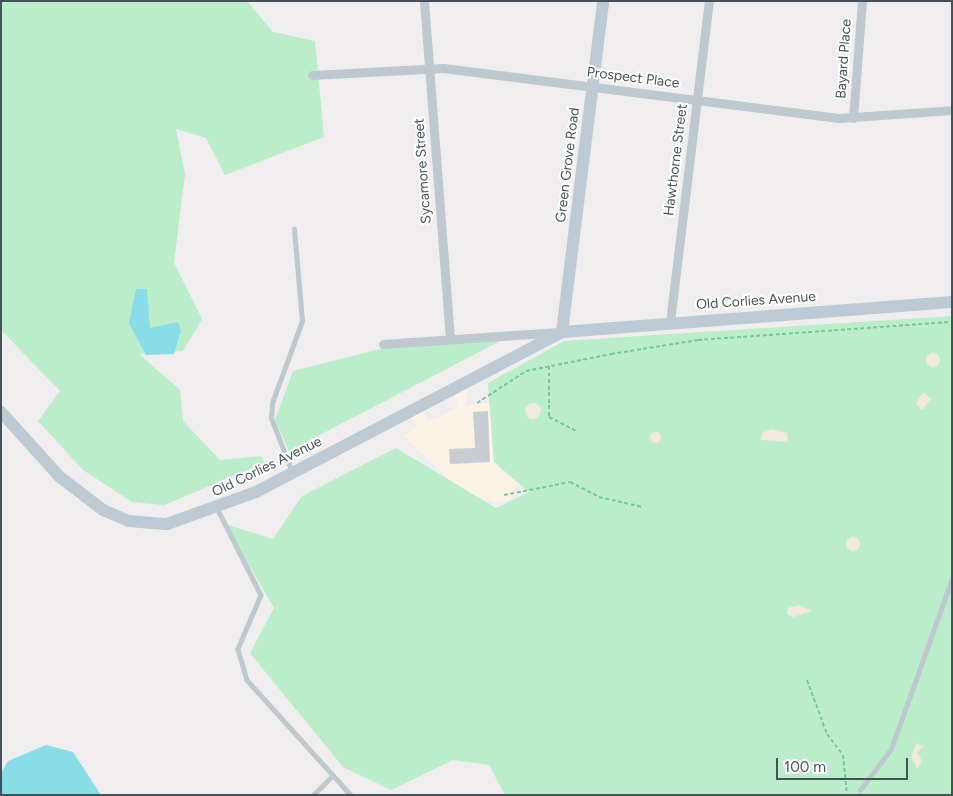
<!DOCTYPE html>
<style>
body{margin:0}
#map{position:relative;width:953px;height:796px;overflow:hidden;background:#efeded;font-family:Figtree,sans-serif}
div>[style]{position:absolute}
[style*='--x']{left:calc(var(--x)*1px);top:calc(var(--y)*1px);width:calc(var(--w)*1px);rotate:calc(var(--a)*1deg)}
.commercial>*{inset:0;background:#fbf3e5}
.green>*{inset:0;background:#bbedca}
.sand>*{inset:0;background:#f1e9dd}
.round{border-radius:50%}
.water>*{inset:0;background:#89dde9}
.building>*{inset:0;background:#c9ccd1}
.path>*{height:2px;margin-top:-1px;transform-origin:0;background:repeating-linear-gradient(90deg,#74ca98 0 4px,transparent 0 6.5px)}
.lane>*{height:4.5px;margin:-2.25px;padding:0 2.25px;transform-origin:2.25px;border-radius:2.25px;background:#bdc8cf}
.street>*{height:9px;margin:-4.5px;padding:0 4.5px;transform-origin:4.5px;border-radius:4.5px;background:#bdc8cf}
.secondary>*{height:12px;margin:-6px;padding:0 6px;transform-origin:6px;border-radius:6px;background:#bdcad4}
span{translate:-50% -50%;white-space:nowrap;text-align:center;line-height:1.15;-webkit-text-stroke:4px #fff;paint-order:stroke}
.street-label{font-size:14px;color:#455259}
.frame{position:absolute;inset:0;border:2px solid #455259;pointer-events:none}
.scale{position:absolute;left:776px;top:758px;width:132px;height:22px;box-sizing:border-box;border:2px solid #455259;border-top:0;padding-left:6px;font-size:15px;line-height:18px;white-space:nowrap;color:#455259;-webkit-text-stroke:4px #fff;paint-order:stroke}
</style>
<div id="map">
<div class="commercial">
<div style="clip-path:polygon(467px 389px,466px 406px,489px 403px,493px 463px,518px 484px,510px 493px,512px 499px,496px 503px,463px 493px,404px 436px,417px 426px,409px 417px,424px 410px,427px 421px,442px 416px,458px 407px,454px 396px)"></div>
</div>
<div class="green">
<div style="clip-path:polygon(1px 1px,247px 1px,273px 32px,315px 41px,324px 137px,225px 175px,206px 138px,176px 129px,185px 174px,174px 263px,202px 319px,183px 351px,139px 354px,180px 390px,183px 421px,220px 460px,261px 456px,265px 463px,164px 505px,132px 502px,83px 470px,38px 421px,60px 391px,1px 330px)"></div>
<div style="clip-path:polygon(952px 316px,952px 795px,505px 795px,489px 765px,453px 760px,391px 790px,343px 767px,250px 653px,274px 608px,225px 524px,273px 539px,302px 496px,396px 448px,496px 508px,529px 492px,494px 462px,488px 383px,564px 341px)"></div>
<div style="clip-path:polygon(508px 337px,289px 451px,275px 420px,293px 371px,396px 345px)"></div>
</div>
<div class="sand">
<div class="round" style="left:926px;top:353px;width:14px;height:14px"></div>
<div style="clip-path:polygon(923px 392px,931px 399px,922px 410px,916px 404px)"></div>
<div class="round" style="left:525px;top:403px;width:16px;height:16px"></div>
<div style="clip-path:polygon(772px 429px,787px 433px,788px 442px,761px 440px,762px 433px)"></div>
<div class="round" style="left:649.5px;top:431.5px;width:11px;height:11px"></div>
<div class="round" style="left:846px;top:537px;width:14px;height:14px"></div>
<div style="clip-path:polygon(799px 605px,812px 611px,793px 617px,787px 614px,788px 608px)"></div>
<div style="clip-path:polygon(917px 743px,923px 747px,917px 752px,922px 761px,917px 769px,911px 756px)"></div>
</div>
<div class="water">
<div style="clip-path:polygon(136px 289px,147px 289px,150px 328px,178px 322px,181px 331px,174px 354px,146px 355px,129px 323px)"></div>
<div style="clip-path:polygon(46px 745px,73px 752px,101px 795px,1px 795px,1px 773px,8px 761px)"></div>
</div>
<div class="building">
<div style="clip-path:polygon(488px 411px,490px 462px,450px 464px,449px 449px,475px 448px,473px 412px)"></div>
</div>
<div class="path">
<div style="--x:549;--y:366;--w:51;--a:90"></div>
<div style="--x:549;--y:417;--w:30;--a:27"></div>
<div style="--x:477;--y:403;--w:59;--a:-33.1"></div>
<div style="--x:526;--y:371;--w:87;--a:-11.3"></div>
<div style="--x:611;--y:354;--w:88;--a:-9.1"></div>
<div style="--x:698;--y:340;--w:255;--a:-4.1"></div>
<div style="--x:504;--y:495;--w:67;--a:-11.1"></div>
<div style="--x:570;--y:482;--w:33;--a:27"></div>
<div style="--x:599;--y:497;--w:45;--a:12.8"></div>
<div style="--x:807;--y:680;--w:58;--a:69.7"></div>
<div style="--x:827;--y:734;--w:26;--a:53"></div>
<div style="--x:843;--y:755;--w:40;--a:84.3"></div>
</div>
<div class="lane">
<div style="--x:292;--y:472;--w:58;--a:-111.3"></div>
<div style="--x:271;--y:418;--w:15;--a:-86"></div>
<div style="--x:272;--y:403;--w:87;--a:-69.9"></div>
<div style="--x:302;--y:321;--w:92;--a:-95"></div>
<div style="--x:217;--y:508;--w:97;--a:63.2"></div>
<div style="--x:261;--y:595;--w:59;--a:113.1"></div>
<div style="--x:238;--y:649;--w:32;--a:74"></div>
<div style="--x:247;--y:680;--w:155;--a:47.9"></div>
<div style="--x:860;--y:790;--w:51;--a:-52.9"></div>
<div style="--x:891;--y:749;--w:181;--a:-70.3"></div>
<div style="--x:313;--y:795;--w:25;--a:-45"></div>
</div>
<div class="street">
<div style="--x:424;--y:1;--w:339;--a:85.6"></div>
<div style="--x:312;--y:75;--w:131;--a:-3.1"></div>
<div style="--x:443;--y:68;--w:399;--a:7.2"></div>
<div style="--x:839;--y:118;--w:113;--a:-4"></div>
<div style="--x:853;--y:118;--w:117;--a:-85.6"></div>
<div style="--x:670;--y:322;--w:323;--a:-83.1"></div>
<div style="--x:383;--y:344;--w:177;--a:-3.9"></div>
</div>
<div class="secondary">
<div style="--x:562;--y:332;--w:334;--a:-82.9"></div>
<div style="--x:1;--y:412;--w:88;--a:47.8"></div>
<div style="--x:60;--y:477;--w:54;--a:37.5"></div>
<div style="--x:103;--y:510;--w:28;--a:23"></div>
<div style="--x:129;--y:521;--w:38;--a:5"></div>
<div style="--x:167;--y:524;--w:95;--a:-19.8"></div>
<div style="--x:256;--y:492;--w:345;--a:-27.6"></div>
<div style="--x:562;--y:332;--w:391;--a:-4.4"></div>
</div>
<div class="street-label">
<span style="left:844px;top:59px;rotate:-86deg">Bayard Place</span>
<span style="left:633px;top:78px;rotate:7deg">Prospect Place</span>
<span style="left:676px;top:160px;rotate:-83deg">Hawthorne Street</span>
<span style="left:568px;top:165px;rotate:-83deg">Green Grove Road</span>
<span style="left:423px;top:171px;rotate:-94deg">Sycamore Street</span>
<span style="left:756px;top:301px;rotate:-4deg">Old Corlies Avenue</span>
<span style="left:267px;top:467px;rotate:-26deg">Old Corlies Avenue</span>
</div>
<div class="frame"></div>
<div class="scale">100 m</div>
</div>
